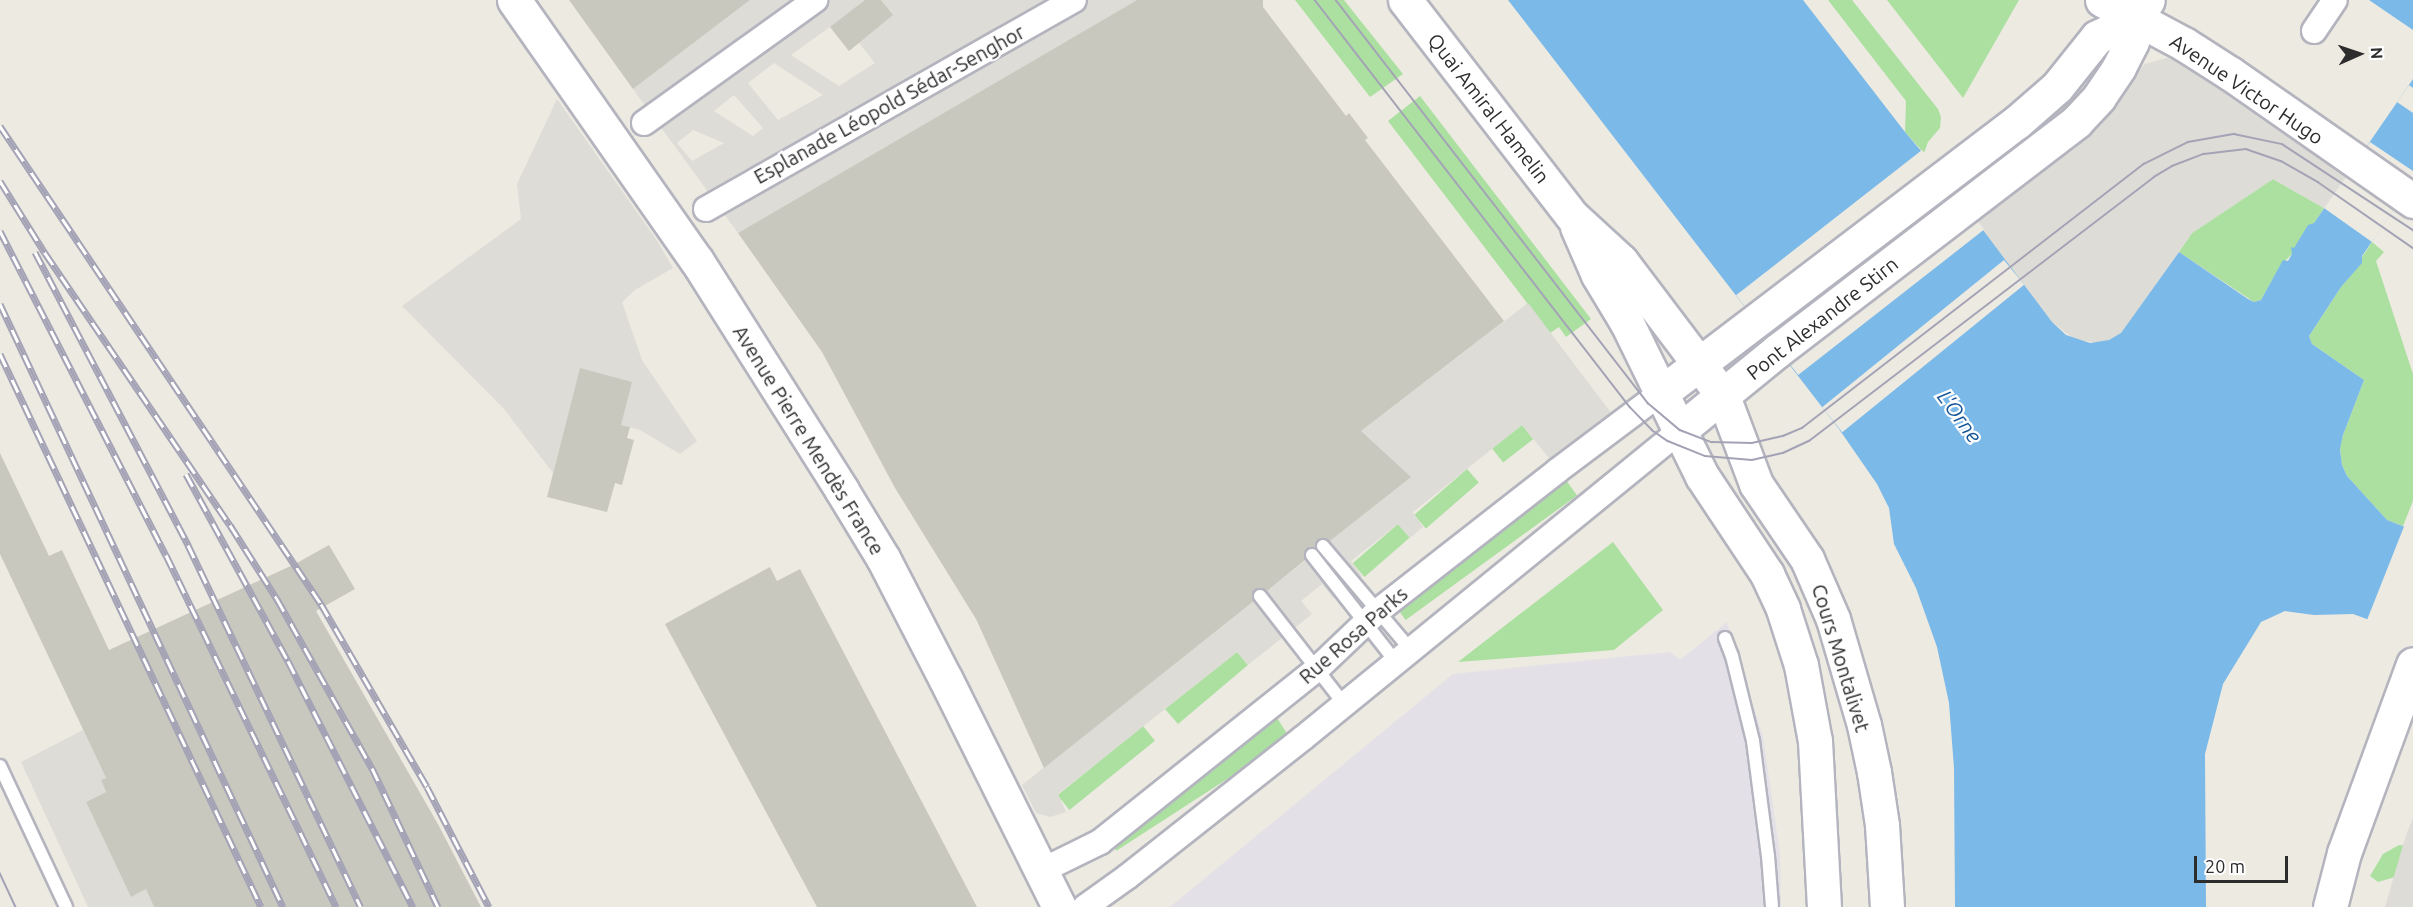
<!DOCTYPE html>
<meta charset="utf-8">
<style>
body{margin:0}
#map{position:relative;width:2413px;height:907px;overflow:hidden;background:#edeae1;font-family:Ubuntu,sans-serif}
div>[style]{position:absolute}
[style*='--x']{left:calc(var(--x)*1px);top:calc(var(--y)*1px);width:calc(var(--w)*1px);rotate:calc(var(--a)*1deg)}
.industrial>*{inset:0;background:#e3e0e7}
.green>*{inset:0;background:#ace0a1;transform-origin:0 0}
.plaza>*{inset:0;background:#dedcd7}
.water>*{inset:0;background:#7bb9e8}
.pier>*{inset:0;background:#edeae1;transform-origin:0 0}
.building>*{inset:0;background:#c9c8bf}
.roads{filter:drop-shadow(2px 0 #b4b4bf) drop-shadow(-2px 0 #b4b4bf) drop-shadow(0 2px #b4b4bf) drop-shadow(0 -2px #b4b4bf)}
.lane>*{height:12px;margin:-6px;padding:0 6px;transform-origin:6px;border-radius:6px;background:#fff}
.street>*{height:24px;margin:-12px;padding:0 12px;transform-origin:12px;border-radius:12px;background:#fff}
.secondary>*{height:33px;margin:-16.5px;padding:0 16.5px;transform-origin:16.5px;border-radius:16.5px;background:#fff}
.tram>*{height:1.5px;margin:-0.75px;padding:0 0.75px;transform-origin:0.75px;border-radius:0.75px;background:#a4a3b6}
.rail>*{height:7px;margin-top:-3.5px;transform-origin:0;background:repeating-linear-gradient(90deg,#fff 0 14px,#a4a3b6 0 28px);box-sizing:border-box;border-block:2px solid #a4a3b6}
span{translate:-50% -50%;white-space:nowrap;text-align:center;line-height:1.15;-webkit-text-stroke:4.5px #fff;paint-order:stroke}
.street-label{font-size:20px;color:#2d2d2d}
.water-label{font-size:21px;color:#165698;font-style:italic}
.north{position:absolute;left:2329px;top:24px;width:60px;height:60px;-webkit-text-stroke:4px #fff;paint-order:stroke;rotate:87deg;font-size:16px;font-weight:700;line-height:24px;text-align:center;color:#2d2d2d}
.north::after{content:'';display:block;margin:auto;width:21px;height:27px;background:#2d2d2d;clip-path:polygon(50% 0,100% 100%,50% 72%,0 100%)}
.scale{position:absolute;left:2194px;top:856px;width:94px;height:27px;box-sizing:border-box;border:3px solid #2d2d2d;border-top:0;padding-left:8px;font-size:18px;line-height:21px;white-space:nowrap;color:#2d2d2d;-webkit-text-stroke:4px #fff;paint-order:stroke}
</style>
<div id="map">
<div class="industrial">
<div style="clip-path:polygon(1727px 622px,1763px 737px,1780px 854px,1781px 907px,1170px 907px,1453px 674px,1670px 652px,1680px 660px)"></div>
</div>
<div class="green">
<div style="clip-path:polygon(1295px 0,1344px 0,1403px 74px,1370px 97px)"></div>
<div style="clip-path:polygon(1828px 0,1852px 0,1938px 109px,1941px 117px,1940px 128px,1928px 142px,1924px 153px,1905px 132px,1906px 101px)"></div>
<div style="clip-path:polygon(1887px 0,2019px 0,1963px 98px)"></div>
<div style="clip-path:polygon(1420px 96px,1591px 319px,1566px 337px,1559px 327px,1550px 333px,1388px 121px)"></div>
<div style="clip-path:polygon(2273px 179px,2324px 208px,2314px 223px,2308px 226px,2292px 254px,2280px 266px,2261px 300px,2254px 302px,2179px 252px,2192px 233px)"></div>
<div style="clip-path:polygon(2372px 242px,2384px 252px,2376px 261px,2413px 374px,2413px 501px,2403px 526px,2387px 520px,2347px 476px,2342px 465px,2340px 448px,2343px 435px,2364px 380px,2312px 344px,2309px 336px,2341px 287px,2361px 263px,2362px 257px)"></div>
<div style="left:1522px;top:425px;width:18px;height:38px;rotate:52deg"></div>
<div style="left:1467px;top:469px;width:18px;height:70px;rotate:49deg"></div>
<div style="left:1563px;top:476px;width:24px;height:212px;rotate:54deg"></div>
<div style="left:1398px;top:524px;width:18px;height:60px;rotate:49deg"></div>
<div style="clip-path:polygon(1613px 542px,1663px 610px,1614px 650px,1458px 662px)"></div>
<div style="clip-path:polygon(1237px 652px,1248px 665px,1178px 724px,1165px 709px)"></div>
<div style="left:1277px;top:718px;width:24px;height:207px;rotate:57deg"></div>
<div style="left:1143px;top:726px;width:19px;height:110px;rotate:51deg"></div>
<div style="clip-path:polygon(2399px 845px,2409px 846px,2402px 875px,2378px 882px,2370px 876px,2383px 854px)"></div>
</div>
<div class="plaza">
<div style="clip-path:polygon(evenodd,750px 0,1137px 0,738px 233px,633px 89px,750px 0,830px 27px,849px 51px,859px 43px,875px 63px,839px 86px,791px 55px,830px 27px,750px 0,774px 63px,823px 95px,778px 120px,748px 83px,774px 63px,750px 0,734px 95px,763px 128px,753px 136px,714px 111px,734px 95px,750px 0,693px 130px,724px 143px,692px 161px,677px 143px,693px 130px)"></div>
<div style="clip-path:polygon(2166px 58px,2180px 60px,2348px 173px,2324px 208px,2273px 179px,2192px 233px,2121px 333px,2109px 340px,2098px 343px,2074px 339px,2052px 322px,1975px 220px,2103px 120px,2131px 78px,2145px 64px)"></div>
<div style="clip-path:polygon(557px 99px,656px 239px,673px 268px,635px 290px,622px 302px,642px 360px,697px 441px,680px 454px,640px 430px,569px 411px,553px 473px,504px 409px,402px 306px,521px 219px,517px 184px)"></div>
<div style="clip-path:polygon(1528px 303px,1612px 414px,1607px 421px,1553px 463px,1522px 425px,1413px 512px,1423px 527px,1410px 538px,1398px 524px,1351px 561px,1362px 576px,1333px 598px,1322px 584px,1301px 601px,1312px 614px,1248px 665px,1237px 652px,1058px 794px,1066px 812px,1050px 817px,1036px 813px,1022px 785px,1393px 491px,1344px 444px)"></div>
<div style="clip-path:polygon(83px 730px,106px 778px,101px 780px,106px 792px,86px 802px,131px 896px,146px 889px,154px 907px,88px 907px,21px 762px)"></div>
<div style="clip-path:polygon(2413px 818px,2413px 907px,2385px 907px,2406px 835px)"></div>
</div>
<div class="water">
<div style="clip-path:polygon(1508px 0,1803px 0,1905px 132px,1944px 178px,2052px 322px,2066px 335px,2090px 343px,2109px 340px,2121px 333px,2179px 252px,2248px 299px,2254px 302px,2261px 300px,2283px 260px,2288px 261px,2292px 254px,2291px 247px,2294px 248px,2308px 225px,2314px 223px,2413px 79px,2413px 182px,2362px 256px,2362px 263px,2341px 287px,2309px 336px,2312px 344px,2364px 380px,2343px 435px,2340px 449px,2342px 465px,2347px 476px,2387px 520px,2413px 530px,2413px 636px,2353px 614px,2314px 615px,2285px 611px,2261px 622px,2223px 684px,2205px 754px,2206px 907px,1955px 907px,1954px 768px,1949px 703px,1937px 647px,1916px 588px,1894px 544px,1889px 508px,1877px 484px,1839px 429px)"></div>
<div style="clip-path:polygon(2369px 0,2413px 0,2413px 30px,2388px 13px)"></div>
</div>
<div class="pier">
<div style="clip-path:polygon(2409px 85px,2413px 88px,2413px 113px,2397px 102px)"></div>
<div style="clip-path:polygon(2370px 142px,2413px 171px,2413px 182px,2372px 242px,2324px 208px)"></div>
<div style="left:1922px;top:150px;width:101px;height:236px;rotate:52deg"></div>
<div style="left:2004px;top:260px;width:32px;height:234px;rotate:51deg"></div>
<div style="clip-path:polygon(2405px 524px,2413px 527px,2413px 638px,2367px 620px)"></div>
</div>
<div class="building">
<div style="clip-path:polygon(569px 0,750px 0,633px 89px)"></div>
<div style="clip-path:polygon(865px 0,881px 0,893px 15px,849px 51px,830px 27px)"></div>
<div style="clip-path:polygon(1137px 0,1263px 0,1263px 7px,1346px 116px,1349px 113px,1368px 138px,1365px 140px,1504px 321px,1361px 431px,1411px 477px,1330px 541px,1325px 538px,1318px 539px,1315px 547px,1305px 551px,1305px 560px,1267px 591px,1259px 588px,1255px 590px,1252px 597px,1254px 601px,1044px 768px,976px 619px,895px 488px,822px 352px,738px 233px)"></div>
<div style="clip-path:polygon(580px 368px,632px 382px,621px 425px,630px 427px,627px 438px,634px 440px,622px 485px,615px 483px,607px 512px,547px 497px)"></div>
<div style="clip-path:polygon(0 453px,49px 556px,62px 550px,109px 650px,295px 564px,329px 545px,355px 589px,316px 611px,439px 826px,481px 907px,154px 907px,146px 889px,131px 897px,86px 802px,106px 792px,101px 780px,106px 778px,0 554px)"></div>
<div style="clip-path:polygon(770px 567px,777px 581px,800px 569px,977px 907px,817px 907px,665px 624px)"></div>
</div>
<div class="roads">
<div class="lane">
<div style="--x:1323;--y:546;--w:136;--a:49.8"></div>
<div style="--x:1312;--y:555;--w:136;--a:51.9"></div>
<div style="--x:1260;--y:596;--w:137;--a:52.1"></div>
<div style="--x:1725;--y:638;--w:19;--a:69"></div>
<div style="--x:1732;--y:656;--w:88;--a:76.1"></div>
<div style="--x:1753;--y:741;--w:116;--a:82.6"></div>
<div style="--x:1768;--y:856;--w:51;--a:85.5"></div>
<div style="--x:0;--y:766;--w:156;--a:64.9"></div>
</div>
<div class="street">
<div style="--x:2314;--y:31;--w:37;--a:-56"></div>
<div style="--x:644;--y:123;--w:211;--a:-35.7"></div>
<div style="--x:706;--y:209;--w:423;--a:-29.6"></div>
<div style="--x:1041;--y:871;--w:66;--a:-26.2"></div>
<div style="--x:1100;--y:842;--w:278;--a:-38.6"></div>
<div style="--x:1317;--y:669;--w:84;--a:-43.6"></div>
<div style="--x:1378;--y:611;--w:227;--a:-38"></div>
<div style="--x:1557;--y:471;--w:130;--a:-36.9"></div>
<div style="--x:1085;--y:907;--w:52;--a:-35.5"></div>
<div style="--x:1127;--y:877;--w:224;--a:-38.3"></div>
<div style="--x:1303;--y:738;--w:487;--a:-39.2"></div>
</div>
<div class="secondary">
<div style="--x:514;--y:0;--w:319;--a:55"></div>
<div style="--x:697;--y:261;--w:270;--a:57.7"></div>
<div style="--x:841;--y:489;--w:81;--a:58.7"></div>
<div style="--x:883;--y:558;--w:137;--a:62.7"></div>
<div style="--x:946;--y:680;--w:254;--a:63.5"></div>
<div style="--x:1405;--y:0;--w:274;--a:52.3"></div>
<div style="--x:1573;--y:217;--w:65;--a:42.5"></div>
<div style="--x:1621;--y:261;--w:169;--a:52.9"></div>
<div style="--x:1723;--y:396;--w:94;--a:69.4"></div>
<div style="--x:1756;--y:484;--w:91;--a:55.8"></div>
<div style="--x:1807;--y:559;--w:65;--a:66.6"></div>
<div style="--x:1833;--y:619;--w:110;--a:73.7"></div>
<div style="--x:1864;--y:725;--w:48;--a:78"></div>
<div style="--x:1874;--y:772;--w:54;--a:81.4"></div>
<div style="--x:1882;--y:825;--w:82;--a:86.5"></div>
<div style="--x:2102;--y:0;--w:93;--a:28.2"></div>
<div style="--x:2184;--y:44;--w:56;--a:32.6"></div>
<div style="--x:2231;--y:74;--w:222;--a:34.9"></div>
<div style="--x:1577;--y:227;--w:52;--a:66.4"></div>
<div style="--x:1598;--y:275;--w:56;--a:58.9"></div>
<div style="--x:1627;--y:323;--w:170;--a:63.9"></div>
<div style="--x:1702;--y:476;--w:118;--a:56.4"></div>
<div style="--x:1767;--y:574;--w:38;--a:65"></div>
<div style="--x:1783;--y:609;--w:59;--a:72.2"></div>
<div style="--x:1801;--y:665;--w:77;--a:79.6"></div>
<div style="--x:1815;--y:741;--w:166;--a:86.9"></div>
<div style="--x:1661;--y:393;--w:447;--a:-37.3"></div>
<div style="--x:2017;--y:122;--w:53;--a:-41.2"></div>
<div style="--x:2057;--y:87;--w:64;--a:-51.3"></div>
<div style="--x:2097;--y:37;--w:43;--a:-24.8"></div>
<div style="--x:1680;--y:430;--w:127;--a:-39.2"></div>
<div style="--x:1778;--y:350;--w:375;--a:-37.4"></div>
<div style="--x:2076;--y:122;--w:34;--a:-47"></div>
<div style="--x:2099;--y:97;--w:36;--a:-56"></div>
<div style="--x:2119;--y:67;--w:29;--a:-63"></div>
<div style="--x:2132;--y:41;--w:22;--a:-80"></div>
<div style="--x:2136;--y:19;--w:22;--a:-58"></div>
<div style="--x:2330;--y:907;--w:56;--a:-75.5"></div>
<div style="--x:2344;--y:853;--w:201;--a:-69.9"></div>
</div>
</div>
<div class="tram">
<div style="--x:1315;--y:0;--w:515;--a:52.26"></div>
<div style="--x:1630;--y:407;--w:32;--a:46"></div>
<div style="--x:1652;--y:430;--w:19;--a:35"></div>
<div style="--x:1668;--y:441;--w:40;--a:22"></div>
<div style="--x:1705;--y:456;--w:47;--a:4.9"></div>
<div style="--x:1752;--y:460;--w:32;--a:-13"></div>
<div style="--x:1783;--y:453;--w:29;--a:-25"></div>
<div style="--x:1809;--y:441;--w:434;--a:-37.4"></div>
<div style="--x:2154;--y:177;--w:21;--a:-31"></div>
<div style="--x:2172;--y:166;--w:34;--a:-21"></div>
<div style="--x:2204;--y:154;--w:42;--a:-6.8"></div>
<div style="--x:2246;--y:149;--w:37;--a:19"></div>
<div style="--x:2281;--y:161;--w:43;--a:29.6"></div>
<div style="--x:2318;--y:182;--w:116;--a:34.8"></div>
<div style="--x:1336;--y:0;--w:510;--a:52.25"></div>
<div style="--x:1648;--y:403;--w:42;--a:40.2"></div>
<div style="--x:1680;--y:430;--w:34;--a:21"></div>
<div style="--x:1712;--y:442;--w:40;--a:1.4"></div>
<div style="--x:1752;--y:443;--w:32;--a:-13"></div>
<div style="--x:1783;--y:436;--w:21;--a:-23"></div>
<div style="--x:1802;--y:428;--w:432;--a:-37.7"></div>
<div style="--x:2144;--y:164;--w:49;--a:-26.6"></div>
<div style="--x:2188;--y:142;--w:47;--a:-9.9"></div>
<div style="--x:2234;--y:134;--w:49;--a:11.8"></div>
<div style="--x:2282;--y:144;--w:157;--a:33.3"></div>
<div style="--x:0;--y:873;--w:38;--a:65"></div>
</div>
<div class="rail">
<div style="--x:0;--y:126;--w:576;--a:56.12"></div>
<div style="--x:321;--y:604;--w:211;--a:59.9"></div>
<div style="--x:427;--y:787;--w:135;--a:62.7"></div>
<div style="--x:0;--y:181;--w:85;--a:58"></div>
<div style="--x:45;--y:253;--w:329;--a:55.8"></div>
<div style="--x:230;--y:525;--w:88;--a:57.6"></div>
<div style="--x:277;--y:599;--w:194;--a:60.7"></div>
<div style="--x:372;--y:768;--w:154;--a:64.6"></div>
<div style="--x:0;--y:231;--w:364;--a:62.9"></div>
<div style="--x:166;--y:555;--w:391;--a:64.2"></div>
<div style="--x:35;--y:252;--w:331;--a:62.4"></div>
<div style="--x:188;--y:545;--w:401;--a:64.5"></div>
<div style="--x:0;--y:304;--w:666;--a:64.86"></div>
<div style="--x:0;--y:354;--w:611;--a:64.73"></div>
<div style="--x:186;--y:474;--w:213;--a:61.4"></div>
<div style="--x:288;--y:661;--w:276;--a:63.1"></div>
</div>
<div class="street-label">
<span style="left:2247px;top:89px;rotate:34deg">Avenue Victor Hugo</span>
<span style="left:889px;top:104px;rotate:-29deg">Esplanade Léopold Sédar-Senghor</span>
<span style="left:1489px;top:108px;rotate:52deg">Quai Amiral Hamelin</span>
<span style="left:1822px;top:318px;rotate:-38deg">Pont Alexandre Stirn</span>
<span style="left:809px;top:440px;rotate:58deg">Avenue Pierre Mendès France</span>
<span style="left:1353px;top:635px;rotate:-41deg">Rue Rosa Parks</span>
<span style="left:1841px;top:658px;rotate:73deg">Cours Montalivet</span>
</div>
<div class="water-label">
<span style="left:1960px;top:416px;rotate:54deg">L'Orne</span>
</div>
<div class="north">N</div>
<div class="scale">20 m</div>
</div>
